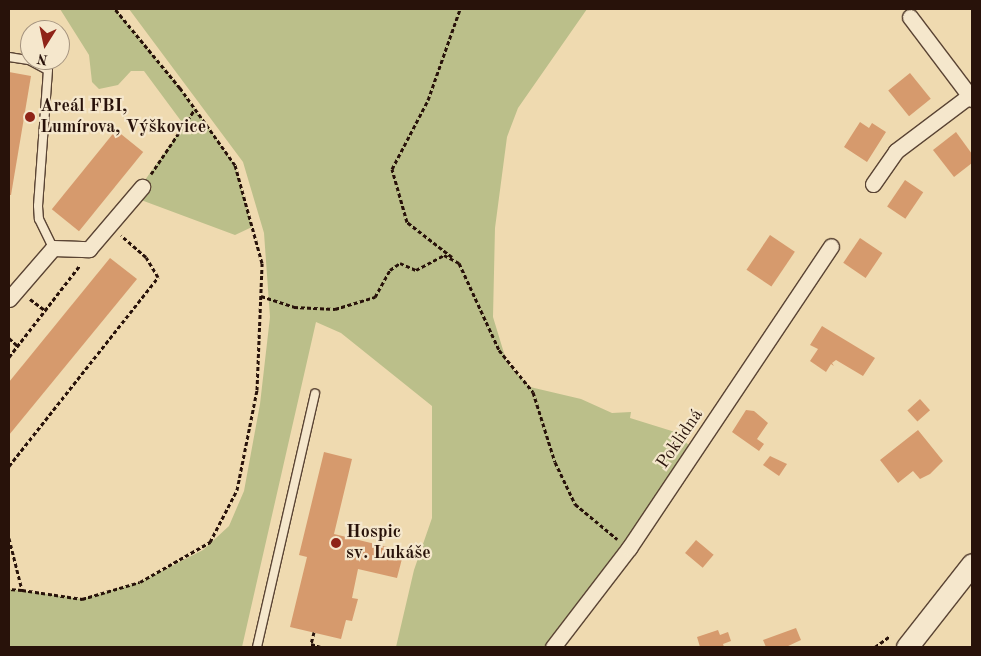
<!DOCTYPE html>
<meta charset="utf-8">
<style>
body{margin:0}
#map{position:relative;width:981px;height:656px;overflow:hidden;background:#efdab0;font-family:"Old Standard TT",serif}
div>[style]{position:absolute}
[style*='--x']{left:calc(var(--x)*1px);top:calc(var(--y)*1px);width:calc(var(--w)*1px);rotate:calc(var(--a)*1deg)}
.green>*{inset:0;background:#bbbf8a}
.building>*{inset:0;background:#d69a6d;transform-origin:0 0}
.path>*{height:3px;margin-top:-1.5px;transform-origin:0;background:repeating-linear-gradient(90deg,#28120a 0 4px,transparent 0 6.5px)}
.roads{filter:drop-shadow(1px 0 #5a4434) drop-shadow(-1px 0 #5a4434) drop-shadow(0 1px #5a4434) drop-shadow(0 -1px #5a4434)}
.lane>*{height:8px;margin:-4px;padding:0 4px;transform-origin:4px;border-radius:4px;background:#f5e7cc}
.street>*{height:15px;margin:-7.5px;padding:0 7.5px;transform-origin:7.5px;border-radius:7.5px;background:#f5e7cc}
.secondary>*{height:21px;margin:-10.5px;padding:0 10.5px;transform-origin:10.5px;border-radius:10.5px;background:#f5e7cc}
.dots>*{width:14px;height:14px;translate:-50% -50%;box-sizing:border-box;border:2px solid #f5e7cc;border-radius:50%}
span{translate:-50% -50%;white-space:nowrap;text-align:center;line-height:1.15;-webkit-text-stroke:4.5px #f5e7cc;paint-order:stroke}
.poi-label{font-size:18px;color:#28120a;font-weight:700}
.left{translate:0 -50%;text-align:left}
.street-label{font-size:18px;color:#28120a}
.frame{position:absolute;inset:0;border:10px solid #28120a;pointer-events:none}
.north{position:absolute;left:20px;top:20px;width:50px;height:50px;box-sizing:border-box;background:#f5e7cc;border:1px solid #a3927e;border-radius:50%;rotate:190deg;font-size:14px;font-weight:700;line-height:20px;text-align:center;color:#28120a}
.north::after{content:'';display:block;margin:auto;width:18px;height:22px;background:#8f2418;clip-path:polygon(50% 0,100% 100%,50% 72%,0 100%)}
</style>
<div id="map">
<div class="green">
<div style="clip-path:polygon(60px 9px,115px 9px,180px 88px,235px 165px,252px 227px,235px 235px,133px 197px,184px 125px,144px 71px,131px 71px,118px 85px,99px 89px,92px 82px,89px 55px)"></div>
<div style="clip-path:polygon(129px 9px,587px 9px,518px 108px,507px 137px,495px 228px,493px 317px,507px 363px,530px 387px,581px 399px,612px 413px,631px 412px,630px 418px,675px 432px,694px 450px,551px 647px,396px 647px,414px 570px,432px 518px,432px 406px,341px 333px,316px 322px,242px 647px,9px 647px,9px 589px,82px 599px,140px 582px,203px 550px,229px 526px,244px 491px,260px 404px,270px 317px,264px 233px,243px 162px)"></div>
</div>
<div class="building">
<div style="clip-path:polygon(9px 72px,31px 76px,11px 195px,9px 195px)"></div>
<div style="left:910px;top:73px;width:33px;height:28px;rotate:51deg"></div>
<div style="clip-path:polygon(860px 122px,869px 128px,872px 123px,886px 132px,867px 162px,844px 147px)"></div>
<div style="left:116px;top:130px;width:35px;height:102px;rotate:39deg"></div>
<div style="clip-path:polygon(956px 132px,972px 154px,972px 163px,954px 177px,933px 150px)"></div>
<div style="left:905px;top:180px;width:22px;height:32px;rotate:34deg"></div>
<div style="left:770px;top:235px;width:30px;height:42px;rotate:34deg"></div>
<div style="left:860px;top:238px;width:27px;height:30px;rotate:34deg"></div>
<div style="clip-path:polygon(110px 258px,137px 279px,9px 435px,9px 382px)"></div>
<div style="clip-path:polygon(822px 326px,875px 358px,863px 376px,836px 360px,832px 363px,834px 366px,831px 364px,826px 372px,810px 361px,818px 349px,810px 345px)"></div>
<div style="left:920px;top:399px;width:15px;height:17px;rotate:48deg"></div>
<div style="clip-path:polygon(746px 410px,754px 411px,768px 423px,757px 439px,764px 444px,759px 451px,732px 432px)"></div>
<div style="clip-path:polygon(918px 430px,943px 461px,930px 474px,920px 479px,913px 471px,898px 483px,880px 460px)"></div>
<div style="clip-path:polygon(324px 452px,352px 459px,334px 534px,404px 551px,397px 578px,358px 569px,352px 598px,358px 599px,352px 621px,346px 620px,341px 639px,290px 627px,307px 557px,299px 555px)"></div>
<div style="clip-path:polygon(770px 456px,787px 464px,779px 476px,763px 465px)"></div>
<div style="left:696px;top:540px;width:23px;height:17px;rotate:40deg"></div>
<div style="clip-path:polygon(796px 628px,801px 640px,786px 647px,766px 647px,763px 640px)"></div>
<div style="clip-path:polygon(718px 630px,720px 635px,728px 632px,731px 641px,723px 644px,724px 647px,700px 647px,697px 637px)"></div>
</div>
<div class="path">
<div style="--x:151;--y:174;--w:78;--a:-55.9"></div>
<div style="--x:452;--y:257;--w:57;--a:-142.1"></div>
<div style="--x:407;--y:222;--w:55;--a:-105.8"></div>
<div style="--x:392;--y:169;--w:78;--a:-62.4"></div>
<div style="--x:428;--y:100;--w:96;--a:-70.6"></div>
<div style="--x:261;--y:296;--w:35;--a:18"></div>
<div style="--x:294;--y:307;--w:41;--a:2.8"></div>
<div style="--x:335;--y:309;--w:42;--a:-16.7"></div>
<div style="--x:375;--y:297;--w:31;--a:-61"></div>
<div style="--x:390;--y:270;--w:12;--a:-35"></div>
<div style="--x:400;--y:263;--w:17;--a:24"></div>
<div style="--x:416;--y:270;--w:32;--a:-28"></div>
<div style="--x:444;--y:255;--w:17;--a:28"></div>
<div style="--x:459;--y:263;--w:96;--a:65.3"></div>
<div style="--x:499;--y:350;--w:54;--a:51"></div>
<div style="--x:533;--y:392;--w:73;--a:72.6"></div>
<div style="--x:555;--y:462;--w:47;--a:64.5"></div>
<div style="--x:575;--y:504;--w:55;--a:39.8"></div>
<div style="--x:30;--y:299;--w:20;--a:37"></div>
<div style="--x:9;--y:338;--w:12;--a:42"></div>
<div style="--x:9;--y:357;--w:116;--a:-52.3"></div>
<div style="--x:9;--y:466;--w:241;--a:-51.7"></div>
<div style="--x:158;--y:277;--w:23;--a:-121"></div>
<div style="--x:146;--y:257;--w:33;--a:-139"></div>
<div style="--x:9;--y:538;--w:54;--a:76"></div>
<div style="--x:22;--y:590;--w:13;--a:-176"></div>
<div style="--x:22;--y:590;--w:61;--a:8.5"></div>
<div style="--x:82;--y:599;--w:60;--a:-16.3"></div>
<div style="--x:140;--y:582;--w:81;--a:-29.7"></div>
<div style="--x:210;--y:542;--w:59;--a:-62.6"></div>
<div style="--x:237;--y:490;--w:102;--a:-78.7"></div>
<div style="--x:257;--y:390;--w:127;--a:-87.7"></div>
<div style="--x:262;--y:263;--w:102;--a:-105.4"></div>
<div style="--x:235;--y:165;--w:95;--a:-125.5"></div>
<div style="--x:180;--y:88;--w:102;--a:-129.4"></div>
<div style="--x:314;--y:632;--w:12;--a:104"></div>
<div style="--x:311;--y:644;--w:10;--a:17"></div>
<div style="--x:875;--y:647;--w:19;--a:-36"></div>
</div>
<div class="roads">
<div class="lane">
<div style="--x:9;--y:57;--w:20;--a:9"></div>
<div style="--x:29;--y:60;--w:21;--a:28"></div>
<div style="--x:48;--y:70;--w:136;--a:94.2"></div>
<div style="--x:38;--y:206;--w:13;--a:86"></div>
<div style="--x:39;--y:219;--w:32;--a:64"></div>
<div style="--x:257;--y:647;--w:260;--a:-77.1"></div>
</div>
<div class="street">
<div style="--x:910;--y:17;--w:103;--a:52.9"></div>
<div style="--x:873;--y:184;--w:40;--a:-55.1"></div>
<div style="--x:896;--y:151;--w:91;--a:-37"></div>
<div style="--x:9;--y:299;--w:67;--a:-49.2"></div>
<div style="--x:53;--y:248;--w:36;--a:2"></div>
<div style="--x:89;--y:249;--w:82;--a:-49.5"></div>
<div style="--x:553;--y:647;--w:125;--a:-52.5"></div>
<div style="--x:629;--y:548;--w:363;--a:-56.2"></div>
</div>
<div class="secondary">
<div style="--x:907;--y:647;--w:105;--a:-51.9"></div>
</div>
</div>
<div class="dots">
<div style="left:30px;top:117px;background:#8f2418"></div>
<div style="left:336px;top:543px;background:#8f2418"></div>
</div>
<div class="poi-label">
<span class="left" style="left:40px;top:117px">Areál FBI,<br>Lumírova, Výškovice</span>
<span class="left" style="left:346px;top:543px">Hospic<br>sv. Lukáše</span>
</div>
<div class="street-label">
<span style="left:680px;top:439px;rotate:-56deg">Poklidná</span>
</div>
<div class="frame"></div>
<div class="north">N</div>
</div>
